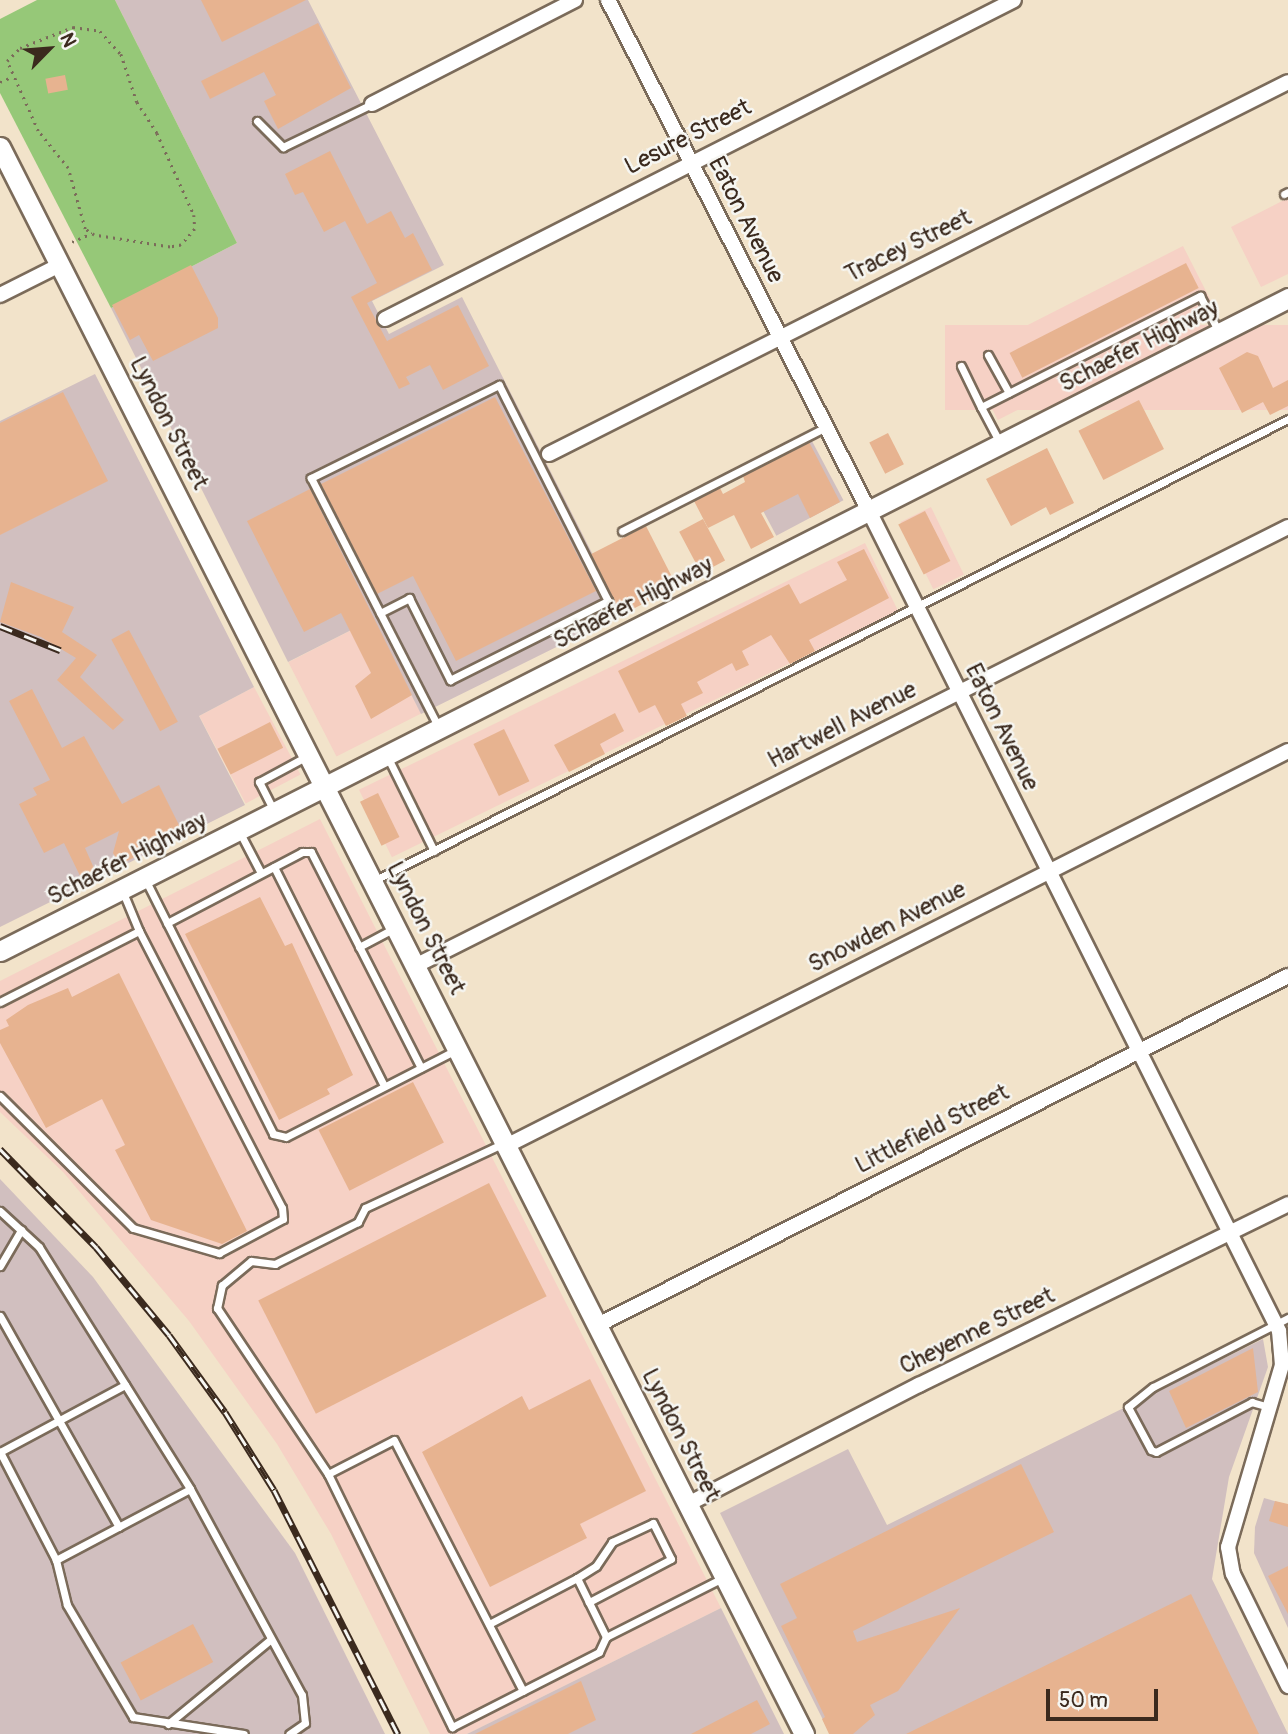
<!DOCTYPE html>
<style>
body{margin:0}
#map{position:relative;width:1288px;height:1734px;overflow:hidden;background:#f2e3ca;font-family:Pangolin,sans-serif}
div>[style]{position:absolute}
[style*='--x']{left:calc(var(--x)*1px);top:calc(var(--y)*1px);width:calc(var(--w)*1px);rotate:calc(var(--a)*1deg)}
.built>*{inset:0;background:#f6d1c5;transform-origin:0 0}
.industrial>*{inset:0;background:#d1bfbf;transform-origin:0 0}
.green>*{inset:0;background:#96c878}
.building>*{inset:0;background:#e7b390;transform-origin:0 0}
.path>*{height:2.5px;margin-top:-1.25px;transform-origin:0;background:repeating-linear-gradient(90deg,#7b6b5a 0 2px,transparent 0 7px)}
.roads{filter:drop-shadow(2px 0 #7b6b5a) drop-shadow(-2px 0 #7b6b5a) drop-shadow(0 2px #7b6b5a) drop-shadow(0 -2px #7b6b5a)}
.service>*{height:7px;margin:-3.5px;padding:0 3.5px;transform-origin:3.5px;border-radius:3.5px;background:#fff}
.minor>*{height:14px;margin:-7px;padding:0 7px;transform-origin:7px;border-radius:7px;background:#fff}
.tertiary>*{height:19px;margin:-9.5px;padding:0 9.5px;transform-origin:9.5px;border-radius:9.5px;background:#fff}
.rail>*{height:7px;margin-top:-3.5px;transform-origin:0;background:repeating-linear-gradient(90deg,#f6f6f2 0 13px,#3b2a1e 0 26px);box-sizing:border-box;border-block:2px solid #3b2a1e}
span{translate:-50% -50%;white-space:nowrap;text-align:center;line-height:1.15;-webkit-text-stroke:5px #f6f6f2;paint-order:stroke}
.street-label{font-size:24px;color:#3b2a1e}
.north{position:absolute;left:14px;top:14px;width:70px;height:70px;-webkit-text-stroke:5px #f6f6f2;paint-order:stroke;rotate:65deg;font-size:19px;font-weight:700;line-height:28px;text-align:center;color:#3b2a1e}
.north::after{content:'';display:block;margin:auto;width:24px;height:32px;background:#3b2a1e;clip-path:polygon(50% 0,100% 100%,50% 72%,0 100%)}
.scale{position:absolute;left:1046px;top:1689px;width:112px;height:32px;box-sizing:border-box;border:4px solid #3b2a1e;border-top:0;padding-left:9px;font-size:21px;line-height:24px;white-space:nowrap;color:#3b2a1e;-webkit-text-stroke:5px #f6f6f2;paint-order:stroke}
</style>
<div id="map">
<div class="built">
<div style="clip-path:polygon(1288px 198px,1288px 274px,1261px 287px,1231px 227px)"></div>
<div style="left:1183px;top:246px;width:71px;height:244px;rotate:63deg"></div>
<div style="left:1288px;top:325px;width:85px;height:343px;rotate:90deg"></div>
<div style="left:931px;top:507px;width:75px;height:34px;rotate:64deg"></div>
<div style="left:865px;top:543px;width:75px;height:563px;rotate:64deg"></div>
<div style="left:373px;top:619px;width:106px;height:95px;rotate:63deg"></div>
<div style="left:254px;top:687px;width:99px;height:62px;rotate:62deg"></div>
<div style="clip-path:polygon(320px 819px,721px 1608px,467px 1734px,430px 1734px,331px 1534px,277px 1444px,189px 1321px,63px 1172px,0 1112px,0 981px)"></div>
</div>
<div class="industrial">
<div style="clip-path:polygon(115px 0,308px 0,444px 265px,372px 301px,389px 334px,462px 297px,623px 614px,421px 714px,373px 619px,288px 662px,111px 308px,237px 243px)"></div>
<div style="clip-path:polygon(95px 374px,254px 687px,199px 716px,245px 805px,0 927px,0 421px)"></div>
<div style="left:812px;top:441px;width:67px;height:76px;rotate:62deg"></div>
<div style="clip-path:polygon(0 1179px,93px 1277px,295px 1553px,385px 1734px,0 1734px)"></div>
<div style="clip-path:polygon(1263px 1339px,1268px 1367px,1229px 1477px,1212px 1579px,1288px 1734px,830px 1734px,720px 1513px,848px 1449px,887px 1525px)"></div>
<div style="clip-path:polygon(1264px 1498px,1288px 1505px,1288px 1628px,1254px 1553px,1255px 1527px)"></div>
<div style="clip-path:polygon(721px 1608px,784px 1734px,467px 1734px)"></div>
</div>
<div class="green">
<div style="clip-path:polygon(37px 0,115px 0,237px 243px,111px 308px,0 93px,0 19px)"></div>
</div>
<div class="building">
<div style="clip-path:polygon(201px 0,306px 0,222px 42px)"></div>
<div style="clip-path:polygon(318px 23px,351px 88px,278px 129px,264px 101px,276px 95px,264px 72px,210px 99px,201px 81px)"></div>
<div style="left:65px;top:75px;width:15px;height:20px;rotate:79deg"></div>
<div style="clip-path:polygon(330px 151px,367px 224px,391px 211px,405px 238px,413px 233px,432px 270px,367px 303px,387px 341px,458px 305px,489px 366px,443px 390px,430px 365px,406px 377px,410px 384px,399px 389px,351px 297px,377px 283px,345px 221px,324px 232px,303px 192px,295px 195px,285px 174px)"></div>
<div style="left:1186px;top:263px;width:28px;height:198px;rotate:63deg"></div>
<div style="clip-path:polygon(191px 265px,218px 318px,218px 328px,153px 361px,139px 335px,130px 340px,112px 305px)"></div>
<div style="clip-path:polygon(1247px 352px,1258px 356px,1273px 388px,1288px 380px,1288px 406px,1270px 415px,1263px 402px,1242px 413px,1219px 368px)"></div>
<div style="clip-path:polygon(63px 392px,108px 481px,0 535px,0 423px)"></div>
<div style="clip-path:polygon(495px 397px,596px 591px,456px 661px,413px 576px,377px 594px,321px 484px)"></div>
<div style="left:1139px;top:400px;width:55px;height:68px;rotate:63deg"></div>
<div style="left:888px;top:433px;width:35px;height:21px;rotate:63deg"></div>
<div style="clip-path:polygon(809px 442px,840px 502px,810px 518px,798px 494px,761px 513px,774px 537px,751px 549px,734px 515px,708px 528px,694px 501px,720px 488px,723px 494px,745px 482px,743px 476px)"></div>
<div style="clip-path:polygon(1047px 448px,1074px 503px,1050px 515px,1046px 507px,1011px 526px,986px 479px)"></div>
<div style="clip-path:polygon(310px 489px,412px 695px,371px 719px,355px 686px,371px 673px,341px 613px,304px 632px,247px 521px)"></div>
<div style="left:925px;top:511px;width:56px;height:30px;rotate:63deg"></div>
<div style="left:703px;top:519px;width:47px;height:27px;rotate:62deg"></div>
<div style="left:646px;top:526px;width:68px;height:62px;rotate:63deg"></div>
<div style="clip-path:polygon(864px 549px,889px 598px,809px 640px,815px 651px,790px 664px,771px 635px,742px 651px,749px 665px,736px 671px,732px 663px,697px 682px,703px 693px,681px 704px,687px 716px,666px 726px,655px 705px,639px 713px,618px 671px,789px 584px,800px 604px,847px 580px,837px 562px)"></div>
<div style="clip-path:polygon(11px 582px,74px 607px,62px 632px,97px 655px,80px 677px,124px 720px,113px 730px,57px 680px,76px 658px,41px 637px,0 622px)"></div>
<div style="left:129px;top:630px;width:104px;height:20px;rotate:62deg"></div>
<div style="clip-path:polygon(32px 689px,62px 748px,84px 736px,122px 804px,159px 785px,183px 833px,119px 865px,113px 853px,119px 831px,85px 848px,97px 875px,83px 882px,64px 843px,44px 853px,19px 804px,37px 795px,33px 788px,50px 780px,9px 701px)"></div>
<div style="clip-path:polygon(615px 713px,624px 731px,600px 744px,605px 754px,569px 772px,554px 745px)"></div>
<div style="left:270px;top:722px;width:29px;height:59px;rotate:63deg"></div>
<div style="left:504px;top:729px;width:58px;height:34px;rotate:64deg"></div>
<div style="left:378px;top:793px;width:49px;height:20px;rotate:64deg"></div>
<div style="clip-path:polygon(260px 897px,285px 946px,292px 943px,353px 1075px,327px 1089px,330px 1094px,279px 1120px,185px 934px)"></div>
<div style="clip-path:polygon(119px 973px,247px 1231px,222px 1244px,151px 1220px,115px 1150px,125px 1145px,102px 1099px,46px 1128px,0 1043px,0 1030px,9px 1026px,6px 1020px,28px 1005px,68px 988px,72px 997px)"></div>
<div style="left:413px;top:1082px;width:68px;height:106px;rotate:63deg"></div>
<div style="left:489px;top:1183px;width:127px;height:259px;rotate:63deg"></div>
<div style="clip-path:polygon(1253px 1348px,1258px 1392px,1186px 1428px,1169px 1391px)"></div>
<div style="clip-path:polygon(590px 1379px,646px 1491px,580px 1524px,587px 1538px,490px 1587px,422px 1452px,522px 1396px,529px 1410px)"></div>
<div style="clip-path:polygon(1021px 1464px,1054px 1532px,853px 1631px,857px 1642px,960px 1608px,898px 1691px,870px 1705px,875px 1715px,853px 1734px,829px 1734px,822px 1719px,825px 1717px,781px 1626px,797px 1618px,780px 1584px)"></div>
<div style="clip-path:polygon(1275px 1501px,1288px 1504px,1288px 1527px,1269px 1521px)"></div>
<div style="clip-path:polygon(1288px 1566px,1288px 1614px,1268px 1576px)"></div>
<div style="clip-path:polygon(1191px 1594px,1259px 1734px,906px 1734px)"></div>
<div style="left:193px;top:1624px;width:43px;height:82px;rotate:62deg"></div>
<div style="clip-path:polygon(581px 1681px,596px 1720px,568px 1734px,475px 1734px)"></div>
<div style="clip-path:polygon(757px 1700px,770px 1724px,751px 1734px,691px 1734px)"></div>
</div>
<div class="path">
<div style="--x:73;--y:27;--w:27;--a:8"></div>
<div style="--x:100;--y:31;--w:31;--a:48"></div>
<div style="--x:121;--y:54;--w:51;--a:71.6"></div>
<div style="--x:137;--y:102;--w:37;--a:57"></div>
<div style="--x:157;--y:133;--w:90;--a:65.7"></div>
<div style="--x:194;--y:215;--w:14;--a:86"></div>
<div style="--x:195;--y:229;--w:21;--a:131"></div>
<div style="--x:181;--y:245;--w:11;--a:170"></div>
<div style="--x:170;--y:247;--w:77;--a:-171"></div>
<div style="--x:94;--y:235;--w:11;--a:-146"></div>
<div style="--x:85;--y:229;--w:63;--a:-105.6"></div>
<div style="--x:68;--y:168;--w:48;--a:-129"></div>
<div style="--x:38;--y:131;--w:77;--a:-113.9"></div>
<div style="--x:7;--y:61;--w:18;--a:-45"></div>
<div style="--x:20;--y:48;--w:57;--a:-21.6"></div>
<div style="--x:0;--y:82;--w:13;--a:-23"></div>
<div style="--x:72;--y:242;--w:22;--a:-24"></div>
</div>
<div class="roads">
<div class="service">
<div style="--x:257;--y:121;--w:37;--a:45"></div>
<div style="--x:283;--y:147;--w:99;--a:-25.8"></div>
<div style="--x:1284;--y:194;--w:4;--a:-27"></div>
<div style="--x:988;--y:355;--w:43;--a:61.1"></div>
<div style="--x:961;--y:366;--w:46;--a:64"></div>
<div style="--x:999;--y:441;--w:38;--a:-118"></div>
<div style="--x:981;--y:407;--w:246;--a:-26.9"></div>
<div style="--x:1200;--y:296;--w:41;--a:62.2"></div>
<div style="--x:622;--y:531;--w:229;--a:-27"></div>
<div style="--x:380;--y:613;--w:33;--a:-27"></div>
<div style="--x:409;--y:598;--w:92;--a:63.4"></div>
<div style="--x:450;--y:680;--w:177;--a:-26.6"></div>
<div style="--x:608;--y:601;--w:242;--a:-116.8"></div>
<div style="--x:499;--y:385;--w:210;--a:153.7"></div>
<div style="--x:311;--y:478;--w:281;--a:62.9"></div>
<div style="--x:387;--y:756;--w:106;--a:63.7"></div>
<div style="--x:274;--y:811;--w:33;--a:-117"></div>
<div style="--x:259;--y:782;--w:55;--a:-28.4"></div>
<div style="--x:239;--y:831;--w:47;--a:62.4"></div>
<div style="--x:274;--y:867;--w:245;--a:63.3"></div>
<div style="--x:145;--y:879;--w:285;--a:63.3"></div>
<div style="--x:273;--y:1134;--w:13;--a:13"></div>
<div style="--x:286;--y:1137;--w:189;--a:-27.1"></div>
<div style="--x:375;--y:880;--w:1023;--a:-26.79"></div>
<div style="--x:167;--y:923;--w:153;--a:-27.7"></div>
<div style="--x:302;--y:852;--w:9;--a:0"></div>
<div style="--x:311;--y:852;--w:242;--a:63"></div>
<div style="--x:359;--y:947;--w:38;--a:-28"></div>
<div style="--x:0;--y:1002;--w:156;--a:-27.1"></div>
<div style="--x:0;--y:1096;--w:187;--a:44.8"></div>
<div style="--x:133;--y:1228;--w:90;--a:16.2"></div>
<div style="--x:219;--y:1253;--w:72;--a:-28"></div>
<div style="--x:283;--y:1219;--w:11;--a:-95"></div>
<div style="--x:282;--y:1208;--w:312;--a:-117.3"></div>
<div style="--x:139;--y:931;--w:44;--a:-112.5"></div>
<div style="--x:502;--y:1144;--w:151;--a:155"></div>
<div style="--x:365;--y:1208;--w:16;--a:117"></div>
<div style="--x:358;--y:1222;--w:93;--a:153.2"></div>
<div style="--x:275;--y:1264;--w:24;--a:-173"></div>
<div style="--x:251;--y:1261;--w:38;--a:140"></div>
<div style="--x:222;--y:1285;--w:24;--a:102"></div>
<div style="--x:217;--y:1308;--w:200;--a:56.2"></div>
<div style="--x:328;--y:1474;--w:282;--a:63.9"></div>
<div style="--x:452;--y:1727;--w:165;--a:-27"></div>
<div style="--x:599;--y:1652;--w:17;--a:-65"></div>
<div style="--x:606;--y:1637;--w:131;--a:-26.8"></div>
<div style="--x:0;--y:1211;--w:53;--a:42.7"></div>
<div style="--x:39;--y:1247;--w:285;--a:58"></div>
<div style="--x:190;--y:1489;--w:152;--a:152.1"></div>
<div style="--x:56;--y:1560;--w:122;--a:-117.4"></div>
<div style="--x:0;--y:1266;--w:42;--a:-59.7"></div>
<div style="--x:0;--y:1316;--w:242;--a:60.6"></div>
<div style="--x:1269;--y:1407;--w:18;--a:-164"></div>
<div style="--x:1252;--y:1402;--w:108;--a:152.5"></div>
<div style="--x:1156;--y:1452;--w:5;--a:-158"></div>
<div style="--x:1151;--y:1450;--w:49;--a:-118.1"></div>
<div style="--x:1128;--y:1407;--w:32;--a:-39"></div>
<div style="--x:1153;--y:1387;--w:152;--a:-27.1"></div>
<div style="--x:0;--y:1452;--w:142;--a:-28.2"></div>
<div style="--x:328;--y:1474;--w:74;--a:-27.3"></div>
<div style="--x:394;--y:1440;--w:282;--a:62.8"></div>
<div style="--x:190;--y:1489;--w:234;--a:61.5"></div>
<div style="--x:302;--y:1695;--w:28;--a:84"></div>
<div style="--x:305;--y:1723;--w:19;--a:145"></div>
<div style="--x:56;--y:1560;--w:46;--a:76.3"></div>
<div style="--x:67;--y:1605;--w:130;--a:59.5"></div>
<div style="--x:133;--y:1717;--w:112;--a:8.7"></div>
<div style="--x:577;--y:1578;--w:22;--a:-32"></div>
<div style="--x:596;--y:1566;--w:29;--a:-56"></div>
<div style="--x:612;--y:1542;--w:45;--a:-24.9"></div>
<div style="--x:653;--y:1523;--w:40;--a:63.4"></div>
<div style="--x:671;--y:1559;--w:93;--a:152.3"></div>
<div style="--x:489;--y:1624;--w:99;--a:-27.6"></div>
<div style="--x:577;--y:1578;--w:66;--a:63.8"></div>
<div style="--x:168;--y:1724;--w:132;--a:-39.5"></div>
</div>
<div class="minor">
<div style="--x:608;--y:0;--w:574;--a:62.94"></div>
<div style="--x:869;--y:511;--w:917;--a:63.43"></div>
<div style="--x:1279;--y:1331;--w:34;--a:85"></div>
<div style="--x:1282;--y:1365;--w:190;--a:106.5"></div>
<div style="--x:1228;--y:1547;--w:27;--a:80"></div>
<div style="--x:1233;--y:1574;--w:125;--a:63.8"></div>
<div style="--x:372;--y:104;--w:228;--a:-27.1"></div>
<div style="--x:0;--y:295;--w:67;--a:-26.6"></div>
<div style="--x:385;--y:319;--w:705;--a:-26.89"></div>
<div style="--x:549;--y:454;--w:827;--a:-26.72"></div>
<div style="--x:417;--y:965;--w:975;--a:-26.7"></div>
<div style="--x:508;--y:1145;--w:874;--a:-26.8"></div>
<div style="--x:598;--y:1325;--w:773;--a:-26.83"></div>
<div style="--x:688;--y:1504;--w:260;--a:-27.3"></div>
<div style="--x:919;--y:1385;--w:411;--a:-26.1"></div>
</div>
<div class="tertiary">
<div style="--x:0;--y:147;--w:1779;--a:63.13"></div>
<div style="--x:0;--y:951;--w:1444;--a:-26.88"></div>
</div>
</div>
<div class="rail">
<div style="--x:0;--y:626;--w:65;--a:21.8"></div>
<div style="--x:0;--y:1149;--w:137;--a:45.6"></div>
<div style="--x:96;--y:1247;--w:114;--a:50.3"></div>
<div style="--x:169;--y:1335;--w:95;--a:54"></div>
<div style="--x:225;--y:1412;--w:92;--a:57.9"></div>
<div style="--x:274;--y:1490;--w:274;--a:63.1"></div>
</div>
<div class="street-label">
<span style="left:688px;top:137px;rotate:-27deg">Lesure Street</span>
<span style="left:746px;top:220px;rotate:63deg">Eaton Avenue</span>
<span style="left:908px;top:246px;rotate:-26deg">Tracey Street</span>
<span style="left:1139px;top:346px;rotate:-27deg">Schaefer Highway</span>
<span style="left:169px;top:423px;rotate:63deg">Lyndon Street</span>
<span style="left:633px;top:603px;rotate:-27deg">Schaefer Highway</span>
<span style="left:842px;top:725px;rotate:-27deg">Hartwell Avenue</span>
<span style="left:1002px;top:727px;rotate:64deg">Eaton Avenue</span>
<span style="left:127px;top:859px;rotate:-27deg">Schaefer Highway</span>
<span style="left:887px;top:927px;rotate:-27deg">Snowden Avenue</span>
<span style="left:426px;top:928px;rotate:63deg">Lyndon Street</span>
<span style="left:932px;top:1129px;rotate:-27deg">Littlefield Street</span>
<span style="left:977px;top:1331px;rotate:-26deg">Cheyenne Street</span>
<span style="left:681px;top:1435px;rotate:63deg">Lyndon Street</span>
</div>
<div class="north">N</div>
<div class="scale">50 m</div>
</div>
